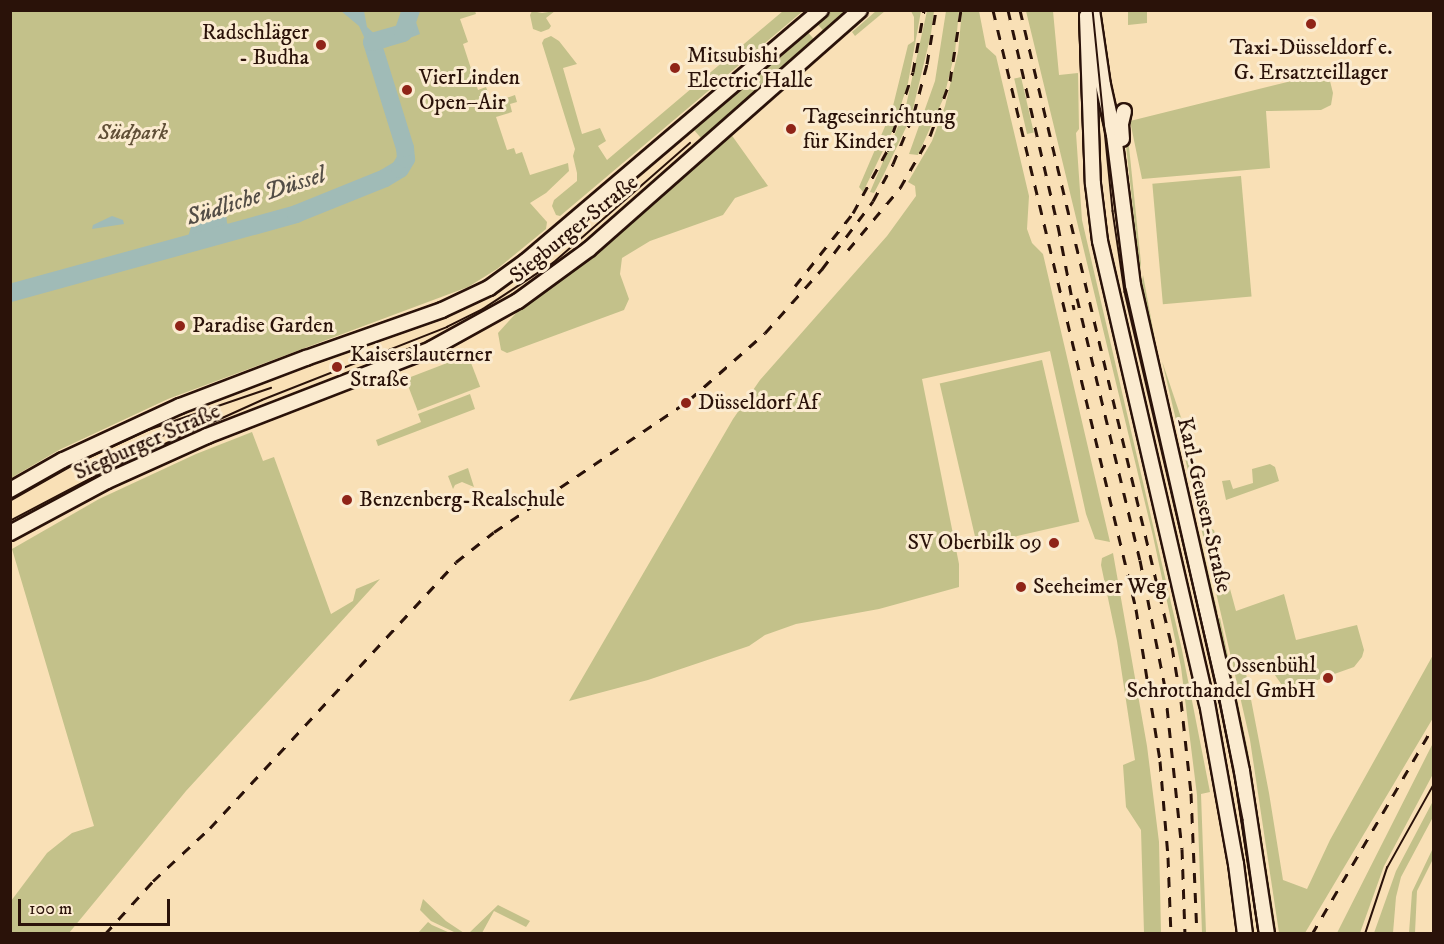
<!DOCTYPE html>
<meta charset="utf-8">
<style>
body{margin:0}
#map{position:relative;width:1444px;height:944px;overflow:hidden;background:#f9e0b6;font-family:"IM FELL DW Pica",serif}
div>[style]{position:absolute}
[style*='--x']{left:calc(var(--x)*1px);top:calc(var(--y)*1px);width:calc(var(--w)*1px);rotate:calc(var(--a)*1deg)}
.green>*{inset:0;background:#c3c18a;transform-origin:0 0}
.water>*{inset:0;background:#a0bbb7}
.river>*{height:18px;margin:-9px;padding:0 9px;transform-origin:9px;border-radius:9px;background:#a0bbb7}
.roads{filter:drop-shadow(2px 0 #2a1209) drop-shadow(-2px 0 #2a1209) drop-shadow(0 2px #2a1209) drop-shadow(0 -2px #2a1209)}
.secondary>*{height:14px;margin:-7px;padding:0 7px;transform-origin:7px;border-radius:7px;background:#fbebd0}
.tram>*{height:1.5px;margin:-0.75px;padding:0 0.75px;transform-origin:0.75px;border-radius:0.75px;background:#2a1209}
.rail>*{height:3px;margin-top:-1.5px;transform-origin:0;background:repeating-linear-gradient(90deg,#2a1209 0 10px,transparent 0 20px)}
.dots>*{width:16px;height:16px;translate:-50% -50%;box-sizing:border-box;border:3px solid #fbebd0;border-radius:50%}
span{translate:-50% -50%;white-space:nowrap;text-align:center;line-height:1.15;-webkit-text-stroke:6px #fbebd0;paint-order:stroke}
.poi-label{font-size:22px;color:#2a1209}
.right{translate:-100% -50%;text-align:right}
.left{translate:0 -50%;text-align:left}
.park-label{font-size:22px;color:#604f36;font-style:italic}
.street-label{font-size:22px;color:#2a1209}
.water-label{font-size:24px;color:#534d46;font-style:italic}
.frame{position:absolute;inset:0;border:12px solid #2a1209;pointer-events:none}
.scale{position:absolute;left:18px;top:899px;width:152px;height:27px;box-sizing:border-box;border:3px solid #2a1209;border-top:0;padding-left:8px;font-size:18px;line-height:21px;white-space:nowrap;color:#2a1209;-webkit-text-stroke:4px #fbebd0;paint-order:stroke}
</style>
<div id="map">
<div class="green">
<div style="clip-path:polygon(10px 11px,475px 11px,476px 14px,460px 19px,468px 42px,463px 44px,478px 90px,486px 87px,492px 103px,515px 95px,517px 102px,510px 104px,512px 112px,496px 117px,507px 150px,514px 148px,516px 154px,522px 152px,530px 175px,568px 163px,569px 171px,546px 193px,530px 203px,547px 222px,546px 229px,497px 269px,468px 287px,168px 399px,59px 450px,11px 478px)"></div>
<div style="clip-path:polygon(532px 11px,542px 13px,555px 11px,546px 18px,551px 26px,549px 29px,541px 32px,533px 29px,530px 15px)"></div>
<div style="clip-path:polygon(783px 11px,803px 11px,560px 216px,556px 215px,552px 206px,554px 200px,577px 181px,577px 173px,573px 156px,575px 149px,542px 43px,544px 39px,551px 36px,559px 41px,577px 64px,563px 68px,582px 134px,600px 128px,606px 141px,598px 146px,607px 160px)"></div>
<div style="clip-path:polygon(827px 11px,848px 11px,844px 20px,826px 34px,815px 21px)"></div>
<div style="clip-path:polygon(876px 11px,885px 11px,855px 36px,852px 32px)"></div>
<div style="clip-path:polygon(911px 11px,921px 11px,908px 83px,893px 130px,863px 192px,859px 187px,892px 110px,908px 45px,914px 41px,914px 17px)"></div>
<div style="clip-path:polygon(927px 11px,934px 11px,931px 34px,911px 117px,884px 174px,874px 193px,870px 192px,905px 110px)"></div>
<div style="clip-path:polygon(946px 11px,959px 11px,955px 52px,944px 97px,918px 155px,909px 154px,935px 81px)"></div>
<div style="clip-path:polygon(962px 11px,979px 11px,986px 47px,996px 56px,1029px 196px,1027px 229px,1032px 243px,1043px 254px,1110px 542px,1095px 539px,1086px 514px,1050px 351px,922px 379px,959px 564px,959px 587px,879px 609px,796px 624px,765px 635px,749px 646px,648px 680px,569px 701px,733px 419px,760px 380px,887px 236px,916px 196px,915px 186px,908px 182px,932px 141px,945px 106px,958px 52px)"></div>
<div style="clip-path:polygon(1026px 11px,1053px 11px,1059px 75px,1078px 73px,1079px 129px,1076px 133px,1082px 220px,1182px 650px,1210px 792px,1201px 794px,1206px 933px,1202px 933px,1197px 795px,1181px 667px,1153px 536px)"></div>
<div style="clip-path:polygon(1128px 11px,1147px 11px,1147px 23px,1128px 25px)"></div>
<div style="left:805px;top:29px;width:18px;height:150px;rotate:49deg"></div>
<div style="clip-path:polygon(1324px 73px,1330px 81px,1333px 93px,1331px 105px,1321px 110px,1266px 111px,1270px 168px,1142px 179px,1130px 121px)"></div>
<div style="left:1021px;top:77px;width:57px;height:7px;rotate:77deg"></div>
<div style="clip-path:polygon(728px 130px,768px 186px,735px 198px,723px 215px,650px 241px,622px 258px,620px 274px,629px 299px,624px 310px,507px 353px,501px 350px,498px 333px,528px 300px)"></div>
<div style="clip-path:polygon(1125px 137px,1128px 137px,1141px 263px,1140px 271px)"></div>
<div style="left:1241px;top:176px;width:121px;height:89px;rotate:85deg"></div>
<div style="clip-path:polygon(1143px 275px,1158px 356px,1155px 356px,1142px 282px)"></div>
<div style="left:468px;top:355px;width:34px;height:67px;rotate:69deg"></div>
<div style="left:1042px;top:360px;width:166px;height:105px;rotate:77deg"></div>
<div style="clip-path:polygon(1162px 361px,1199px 471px,1207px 505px,1198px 513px)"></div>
<div style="clip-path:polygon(1157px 362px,1159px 362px,1187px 480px,1184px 480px)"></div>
<div style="clip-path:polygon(470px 394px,475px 409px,378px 446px,376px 440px,421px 422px,418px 414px)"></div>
<div style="clip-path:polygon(252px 432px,263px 461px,274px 457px,331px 614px,353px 601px,356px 589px,380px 579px,186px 791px,69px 933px,11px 933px,11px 901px,47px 853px,72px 833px,94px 826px,12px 549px,99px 499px,196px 454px)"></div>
<div style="clip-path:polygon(1270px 464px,1275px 467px,1279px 481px,1226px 500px,1222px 481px,1230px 480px,1233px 489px,1253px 483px,1252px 469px)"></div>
<div style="clip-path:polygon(468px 468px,474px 487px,462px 482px,455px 485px,453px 489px,448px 476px)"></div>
<div style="clip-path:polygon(1200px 523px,1214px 530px,1236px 611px,1284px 594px,1296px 640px,1357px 625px,1364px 650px,1362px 657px,1354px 667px,1292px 689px,1284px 688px,1263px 658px,1244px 663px,1269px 793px,1283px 880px,1307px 889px,1330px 840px,1433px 655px,1433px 718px,1305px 933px,1279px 933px,1250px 740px)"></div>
<div style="left:1199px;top:532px;width:83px;height:2px;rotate:77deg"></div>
<div style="clip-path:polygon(1113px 553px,1147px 746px,1159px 842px,1161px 933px,1144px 933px,1141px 830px,1126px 807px,1123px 765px,1135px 760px,1117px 641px,1101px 565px,1102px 558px)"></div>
<div style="clip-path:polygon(1220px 618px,1248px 751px,1276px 929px,1274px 930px,1248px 763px,1217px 619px)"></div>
<div style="clip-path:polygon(1433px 743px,1433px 774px,1384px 866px,1360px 933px,1337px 933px)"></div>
<div style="clip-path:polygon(1433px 801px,1433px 817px,1401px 877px,1396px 897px,1393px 933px,1374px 933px,1396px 871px)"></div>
<div style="clip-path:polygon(1433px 848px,1433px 859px,1417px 891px,1415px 933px,1409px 933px,1412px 892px)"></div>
<div style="clip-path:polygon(423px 899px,446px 921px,464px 933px,456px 933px,431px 921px,420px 910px)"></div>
<div style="clip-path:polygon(498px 905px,530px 921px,526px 927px,494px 911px,482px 933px,469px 933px)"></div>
<div style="clip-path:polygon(428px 922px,432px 925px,450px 933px,418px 933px)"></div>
</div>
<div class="water">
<div style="clip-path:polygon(341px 11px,364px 11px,367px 27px,379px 38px,384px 38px,400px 31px,405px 11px,420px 11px,415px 19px,420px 34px,384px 48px,364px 37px,359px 26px)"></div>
<div style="clip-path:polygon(226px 212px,227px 223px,235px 231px,185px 246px,193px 221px)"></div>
<div style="clip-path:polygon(112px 216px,123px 220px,124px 224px,92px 229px,93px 225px)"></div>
</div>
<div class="river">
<div style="--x:10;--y:293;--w:297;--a:-15.4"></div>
<div style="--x:296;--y:214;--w:96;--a:-22"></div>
<div style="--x:385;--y:178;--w:17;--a:-31"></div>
<div style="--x:400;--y:169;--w:12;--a:-59"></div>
<div style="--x:406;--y:159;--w:11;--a:-95"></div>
<div style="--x:405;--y:148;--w:111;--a:-107.3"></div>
<div style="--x:372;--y:42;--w:32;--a:-16"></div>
<div style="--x:403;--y:33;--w:24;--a:-71"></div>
</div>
<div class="roads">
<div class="secondary">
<div style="--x:1092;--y:10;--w:76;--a:81.7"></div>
<div style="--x:1103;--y:85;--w:51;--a:77.6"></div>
<div style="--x:1114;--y:135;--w:151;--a:82.8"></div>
<div style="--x:1133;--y:285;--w:424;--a:77.2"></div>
<div style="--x:1227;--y:698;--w:75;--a:78.4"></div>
<div style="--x:1242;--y:771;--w:165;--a:81.3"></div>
<div style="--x:1087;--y:16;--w:168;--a:88"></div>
<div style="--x:1093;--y:184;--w:57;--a:83"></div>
<div style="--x:1100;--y:241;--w:474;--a:77"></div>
<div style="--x:1207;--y:703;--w:164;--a:79.8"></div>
<div style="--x:1236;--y:864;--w:71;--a:82.7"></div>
<div style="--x:1122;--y:139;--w:15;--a:-94"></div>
<div style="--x:1121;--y:124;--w:13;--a:-77"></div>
<div style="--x:10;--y:490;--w:61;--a:-29.5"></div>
<div style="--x:63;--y:460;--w:129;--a:-24.8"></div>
<div style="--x:180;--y:406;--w:135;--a:-20.9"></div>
<div style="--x:306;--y:358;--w:144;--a:-19.4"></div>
<div style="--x:442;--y:310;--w:52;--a:-25.1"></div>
<div style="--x:489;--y:288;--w:46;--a:-36.1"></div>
<div style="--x:526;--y:261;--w:387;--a:-40.4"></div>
<div style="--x:10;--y:533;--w:110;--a:-28.2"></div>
<div style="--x:107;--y:481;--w:110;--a:-24.2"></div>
<div style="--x:207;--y:436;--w:240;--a:-21.2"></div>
<div style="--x:431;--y:349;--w:99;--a:-28.9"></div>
<div style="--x:518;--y:301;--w:88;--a:-36.2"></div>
<div style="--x:589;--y:249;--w:361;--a:-41.4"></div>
</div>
</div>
<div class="tram">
<div style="--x:1093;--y:10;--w:202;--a:84.3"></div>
<div style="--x:1113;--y:211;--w:82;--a:81.6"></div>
<div style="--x:1125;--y:292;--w:419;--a:76.9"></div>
<div style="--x:1220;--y:700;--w:122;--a:79.1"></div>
<div style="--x:1243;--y:820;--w:115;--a:82"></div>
<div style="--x:131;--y:447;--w:48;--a:-19.6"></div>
<div style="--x:10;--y:501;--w:75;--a:-29.6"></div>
<div style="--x:75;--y:464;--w:81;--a:-25"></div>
<div style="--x:148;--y:430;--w:130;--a:-18.9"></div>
<div style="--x:10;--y:521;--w:107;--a:-27.8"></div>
<div style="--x:105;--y:471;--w:172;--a:-24.3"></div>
<div style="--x:262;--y:400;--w:199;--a:-21.5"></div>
<div style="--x:447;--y:327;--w:40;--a:-26.6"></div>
<div style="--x:483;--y:309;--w:84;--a:-33.3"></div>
<div style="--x:553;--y:263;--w:182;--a:-41.2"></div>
<div style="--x:1365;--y:934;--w:70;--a:-71.6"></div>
<div style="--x:1387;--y:868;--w:96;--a:-60.8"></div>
</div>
<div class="rail">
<div style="--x:993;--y:10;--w:616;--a:76.57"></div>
<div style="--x:1136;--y:609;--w:154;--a:81"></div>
<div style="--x:1160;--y:761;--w:96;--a:85.2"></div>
<div style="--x:1168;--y:857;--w:77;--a:87.8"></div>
<div style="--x:1008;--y:10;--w:222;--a:77"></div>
<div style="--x:1058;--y:226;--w:85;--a:79.1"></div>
<div style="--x:1020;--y:10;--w:655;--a:76.58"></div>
<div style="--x:1172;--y:647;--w:55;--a:80.5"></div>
<div style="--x:1181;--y:701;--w:93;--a:83.8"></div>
<div style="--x:1191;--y:793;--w:141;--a:87.6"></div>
<div style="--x:848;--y:250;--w:81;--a:-50"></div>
<div style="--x:900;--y:188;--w:60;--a:-60"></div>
<div style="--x:930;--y:136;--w:59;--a:-70"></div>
<div style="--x:950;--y:81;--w:72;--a:-81.2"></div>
<div style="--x:795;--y:286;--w:93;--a:-51.5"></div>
<div style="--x:853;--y:213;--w:71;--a:-61.3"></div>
<div style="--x:887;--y:151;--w:83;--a:-71.8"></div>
<div style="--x:913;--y:72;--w:63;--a:-79.9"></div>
<div style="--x:1077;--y:298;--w:269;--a:76.5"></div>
<div style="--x:1140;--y:560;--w:130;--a:78.9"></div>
<div style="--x:1165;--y:688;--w:162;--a:84"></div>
<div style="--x:1182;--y:849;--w:85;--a:88"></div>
<div style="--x:689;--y:400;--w:101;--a:-41.4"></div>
<div style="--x:765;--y:333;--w:86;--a:-48.3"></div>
<div style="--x:822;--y:269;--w:85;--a:-53.1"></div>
<div style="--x:873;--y:201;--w:42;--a:-61.6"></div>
<div style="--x:893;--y:164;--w:55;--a:-67.6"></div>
<div style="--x:914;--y:113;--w:51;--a:-75.1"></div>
<div style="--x:927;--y:64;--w:55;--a:-80.5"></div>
<div style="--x:105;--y:934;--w:72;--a:-47.8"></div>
<div style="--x:153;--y:881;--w:78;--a:-42.9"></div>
<div style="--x:210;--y:828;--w:362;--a:-47.2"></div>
<div style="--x:456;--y:562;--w:48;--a:-38.3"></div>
<div style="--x:494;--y:532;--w:227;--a:-34"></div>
<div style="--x:1312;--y:934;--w:242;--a:-59.7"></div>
</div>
<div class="dots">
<div style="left:1311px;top:24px;background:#8f2418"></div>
<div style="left:321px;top:45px;background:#8f2418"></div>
<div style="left:675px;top:68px;background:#8f2418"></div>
<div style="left:407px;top:90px;background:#8f2418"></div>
<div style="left:791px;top:129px;background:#8f2418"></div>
<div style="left:180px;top:326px;background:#8f2418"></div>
<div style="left:337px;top:367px;background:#8f2418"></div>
<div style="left:686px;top:403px;background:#8f2418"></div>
<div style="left:347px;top:500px;background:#8f2418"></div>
<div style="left:1054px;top:543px;background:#8f2418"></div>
<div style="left:1021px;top:587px;background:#8f2418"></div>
<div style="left:1328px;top:678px;background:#8f2418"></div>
</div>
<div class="poi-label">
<span class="right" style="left:309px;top:45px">Radschläger<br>- Budha</span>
<span style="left:1311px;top:60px">Taxi-Düsseldorf e.<br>G. Ersatzteillager</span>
<span class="left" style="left:687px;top:68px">Mitsubishi<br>Electric Halle</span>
<span class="left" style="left:419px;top:90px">VierLinden<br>Open–Air</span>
<span class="left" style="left:803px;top:129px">Tageseinrichtung<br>für Kinder</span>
<span class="left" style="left:192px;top:326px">Paradise Garden</span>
<span class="left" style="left:350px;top:367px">Kaiserslauterner<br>Straße</span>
<span class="left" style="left:698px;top:403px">Düsseldorf Af</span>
<span class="left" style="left:359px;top:500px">Benzenberg-Realschule</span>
<span class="right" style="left:1042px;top:543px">SV Oberbilk 09</span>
<span class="left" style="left:1033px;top:587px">Seeheimer Weg</span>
<span class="right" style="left:1316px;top:678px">Ossenbühl<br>Schrotthandel GmbH</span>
</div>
<div class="park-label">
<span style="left:133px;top:133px">Südpark</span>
</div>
<div class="street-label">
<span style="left:574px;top:229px;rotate:-39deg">Siegburger Straße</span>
<span style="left:147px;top:442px;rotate:-24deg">Siegburger Straße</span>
<span style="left:1204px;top:505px;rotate:77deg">Karl-Geusen-Straße</span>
</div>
<div class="water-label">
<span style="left:256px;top:197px;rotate:-18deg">Südliche Düssel</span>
</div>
<div class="frame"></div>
<div class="scale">100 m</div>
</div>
